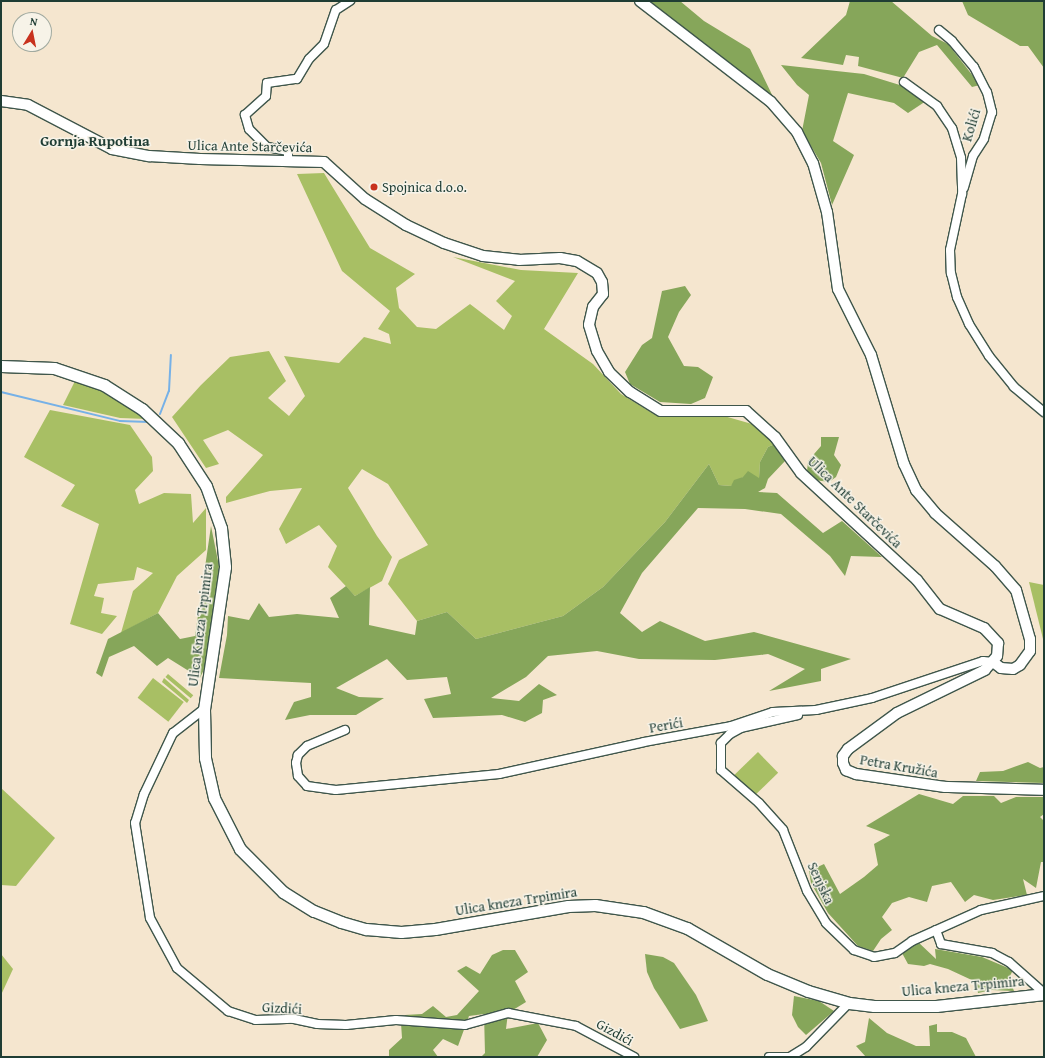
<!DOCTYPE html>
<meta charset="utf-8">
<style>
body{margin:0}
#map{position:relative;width:1045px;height:1058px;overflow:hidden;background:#f5e6cf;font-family:"Gentium Book Plus",serif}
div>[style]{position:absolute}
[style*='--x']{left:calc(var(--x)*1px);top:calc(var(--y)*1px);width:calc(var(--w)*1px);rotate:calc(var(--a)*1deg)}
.green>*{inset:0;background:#a8bf64;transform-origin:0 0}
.forest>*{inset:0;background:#86a65a}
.stream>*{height:2px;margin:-1px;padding:0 1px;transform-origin:1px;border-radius:1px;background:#76b1e7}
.roads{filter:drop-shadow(1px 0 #3f564b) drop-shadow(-1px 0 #3f564b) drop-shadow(0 1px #3f564b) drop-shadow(0 -1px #3f564b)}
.minor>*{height:8px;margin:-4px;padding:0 4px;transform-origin:4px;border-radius:4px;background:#fff}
.tertiary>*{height:10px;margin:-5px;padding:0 5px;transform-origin:5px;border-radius:5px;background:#fff}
.secondary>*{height:11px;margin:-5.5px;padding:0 5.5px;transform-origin:5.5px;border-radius:5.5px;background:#fff}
.dots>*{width:11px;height:11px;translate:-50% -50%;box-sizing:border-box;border:2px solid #f7f3e8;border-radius:50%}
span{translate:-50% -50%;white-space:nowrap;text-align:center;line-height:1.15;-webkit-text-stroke:3px #f7f3e8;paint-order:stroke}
.street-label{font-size:14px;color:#1f3d34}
.poi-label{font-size:14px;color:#1f3d34}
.left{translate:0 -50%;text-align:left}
.neighbourhood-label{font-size:15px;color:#1f3d34;font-weight:700}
.frame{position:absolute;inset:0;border:2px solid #1f3d34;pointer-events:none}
.north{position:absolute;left:12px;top:12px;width:40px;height:40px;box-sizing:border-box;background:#f7f3e8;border:1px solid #a1aaa0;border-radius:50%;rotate:10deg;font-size:11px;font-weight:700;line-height:16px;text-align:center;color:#1f3d34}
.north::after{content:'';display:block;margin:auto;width:14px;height:18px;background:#c8321e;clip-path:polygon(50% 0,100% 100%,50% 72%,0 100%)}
</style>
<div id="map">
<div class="green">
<div style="clip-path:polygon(324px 173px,370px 248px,415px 274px,396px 288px,399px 308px,417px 327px,436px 329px,470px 304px,504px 330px,512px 316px,496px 301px,515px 281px,453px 257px,521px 270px,578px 273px,544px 329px,593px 364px,621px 394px,657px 416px,724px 416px,752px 424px,775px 444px,768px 447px,760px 462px,759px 478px,743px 477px,731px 486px,719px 485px,709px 464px,665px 522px,603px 587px,563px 616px,476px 639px,447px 612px,417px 621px,388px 584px,399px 560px,428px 545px,388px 484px,362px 469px,348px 488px,377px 536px,392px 557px,382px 581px,355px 596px,328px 567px,337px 546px,319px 525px,286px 544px,279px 529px,302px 488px,270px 491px,226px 503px,226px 497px,263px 455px,228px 430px,203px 440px,219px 464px,206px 468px,172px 417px,201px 385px,230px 357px,269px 351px,286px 381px,268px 398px,289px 416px,305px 396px,284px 356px,339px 363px,364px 337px,391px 344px,389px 334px,378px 329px,390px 311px,342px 271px,297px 174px)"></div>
<div style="clip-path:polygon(76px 379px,100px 389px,147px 419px,120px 418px,63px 405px)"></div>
<div style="clip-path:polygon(50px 410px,130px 425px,152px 457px,153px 471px,135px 490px,139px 504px,164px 493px,191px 494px,193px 523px,206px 508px,206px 550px,177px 576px,158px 613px,121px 633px,133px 591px,153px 573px,137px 567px,134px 580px,98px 584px,94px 596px,104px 598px,101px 613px,117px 616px,102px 634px,70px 624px,99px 524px,61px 506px,75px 485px,24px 457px)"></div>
<div style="clip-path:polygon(1029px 582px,1044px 585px,1044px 643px)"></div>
<div style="left:168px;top:674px;width:33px;height:4px;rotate:40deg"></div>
<div style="left:153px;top:678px;width:39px;height:25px;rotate:38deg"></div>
<div style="clip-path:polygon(164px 678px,189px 700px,187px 703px,162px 682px)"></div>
<div style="left:758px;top:752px;width:29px;height:33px;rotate:46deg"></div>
<div style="clip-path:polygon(1px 788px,55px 838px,16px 886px,1px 885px)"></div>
<div style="clip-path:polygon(1px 954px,13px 969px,1px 995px)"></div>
</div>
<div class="forest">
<div style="clip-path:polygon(645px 1px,680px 1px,704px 21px,750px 49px,776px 103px)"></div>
<div style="clip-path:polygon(850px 1px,891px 1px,932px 36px,948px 44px,980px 85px,972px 87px,937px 45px,919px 52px,903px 78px,858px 66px,859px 57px,846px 55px,843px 65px,801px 58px,846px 15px)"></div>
<div style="clip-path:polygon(962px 1px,1044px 1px,1044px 68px,1028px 46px,1020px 46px,968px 15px)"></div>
<div style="clip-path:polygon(781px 65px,864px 74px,903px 86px,926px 101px,908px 113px,894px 103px,848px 93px,833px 141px,854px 155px,832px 205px,821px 163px,802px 131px,809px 95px,797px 85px)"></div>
<div style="clip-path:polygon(685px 286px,691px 295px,679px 312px,668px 337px,684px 366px,698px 367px,713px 377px,705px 398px,691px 404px,660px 402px,630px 384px,625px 372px,642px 345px,652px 338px,662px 291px)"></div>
<div style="clip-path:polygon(821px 437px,839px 437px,834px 455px,841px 465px,836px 477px,829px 482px,815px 480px,807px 472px,808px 461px,821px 446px)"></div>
<div style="clip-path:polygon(775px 444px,785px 461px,768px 479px,765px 488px,758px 492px,777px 493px,823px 533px,842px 521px,882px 557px,851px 556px,845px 576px,830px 556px,781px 514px,745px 509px,698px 508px,642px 573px,620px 613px,642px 632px,660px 621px,705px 641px,754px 632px,851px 659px,821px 669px,821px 681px,769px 691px,805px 669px,768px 654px,715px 660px,639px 659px,597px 651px,548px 656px,526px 677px,491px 698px,519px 701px,539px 684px,557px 695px,543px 700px,542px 713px,525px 722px,502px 715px,433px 718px,424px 699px,451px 694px,447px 677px,407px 680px,387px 659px,336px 688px,359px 697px,384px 698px,356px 715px,310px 715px,285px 720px,294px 702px,311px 697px,311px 683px,219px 678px,227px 635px,228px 616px,249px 620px,259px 603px,269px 617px,297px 614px,339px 618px,330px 598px,346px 586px,355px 596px,370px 587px,369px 625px,415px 635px,417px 621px,447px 612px,476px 639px,563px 616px,603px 587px,665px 522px,709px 464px,719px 485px,731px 486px,734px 480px,743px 477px,748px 471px,759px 478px,760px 462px,768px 447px)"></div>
<div style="clip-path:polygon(211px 526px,219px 566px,206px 665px,200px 678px,168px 658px,157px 666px,134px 646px,109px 657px,102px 677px,96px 673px,108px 639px,158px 613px,180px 639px,195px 636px)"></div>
<div style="clip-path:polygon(1028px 762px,1040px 768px,1044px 767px,1044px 783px,976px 781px,980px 772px,1003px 771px)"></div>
<div style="clip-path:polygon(919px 794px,953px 804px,963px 796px,994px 796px,1001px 803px,1016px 797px,1044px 797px,1044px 814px,1040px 817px,1044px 821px,1044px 862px,1041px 862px,1036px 888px,1023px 879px,1027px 895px,993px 900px,974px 895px,965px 902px,951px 882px,932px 886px,927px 902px,909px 897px,892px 903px,882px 917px,892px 930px,881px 939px,873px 951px,858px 946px,828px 913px,811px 883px,809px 871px,824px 864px,840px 894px,864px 877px,878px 865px,874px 844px,890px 835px,866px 826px)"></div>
<div style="clip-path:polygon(917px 941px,936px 959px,935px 949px,982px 957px,1013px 970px,1009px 978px,1014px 991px,992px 990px,978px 993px,976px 982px,948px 969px,930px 964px,924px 966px,908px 964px,902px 953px)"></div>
<div style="clip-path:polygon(503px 950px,515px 950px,528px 972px,515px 981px,526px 1002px,508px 1013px,506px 1029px,538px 1023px,547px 1040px,537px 1057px,481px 1057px,485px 1053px,484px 1014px,469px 1016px,458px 1046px,443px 1039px,433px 1050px,438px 1057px,389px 1057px,389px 1050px,402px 1038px,401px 1023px,405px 1015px,422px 1014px,433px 1006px,446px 1017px,457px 1015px,479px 991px,457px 971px,466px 966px,480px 974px,492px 955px)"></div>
<div style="clip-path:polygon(645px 954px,663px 957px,674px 963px,696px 995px,708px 1021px,680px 1029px,654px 988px,647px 972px)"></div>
<div style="clip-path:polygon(794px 996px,819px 1001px,834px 1011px,806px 1035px,798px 1027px,792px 1015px)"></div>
<div style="clip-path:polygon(869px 1018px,887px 1033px,916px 1046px,930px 1046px,929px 1026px,937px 1024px,937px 1032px,952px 1032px,966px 1038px,976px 1057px,866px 1057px,856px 1046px,865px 1042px)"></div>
</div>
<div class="stream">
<div style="--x:1;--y:392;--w:122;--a:13.7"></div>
<div style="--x:120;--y:421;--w:29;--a:2"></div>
<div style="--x:160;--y:414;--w:25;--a:-69"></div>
<div style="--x:169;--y:391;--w:36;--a:-87"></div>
</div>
<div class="roads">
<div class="minor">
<div style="--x:939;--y:30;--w:17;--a:40"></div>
<div style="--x:952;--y:41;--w:34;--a:50"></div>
<div style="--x:974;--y:67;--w:28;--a:63"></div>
<div style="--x:987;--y:92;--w:21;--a:76"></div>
<div style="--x:992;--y:112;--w:28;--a:107"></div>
<div style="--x:984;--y:139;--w:20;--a:123"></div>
<div style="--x:973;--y:156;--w:33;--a:106"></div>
<div style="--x:904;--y:82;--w:41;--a:36"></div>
<div style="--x:937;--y:106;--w:27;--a:56"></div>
<div style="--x:952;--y:128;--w:31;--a:73"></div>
<div style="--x:961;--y:158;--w:36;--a:88"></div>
<div style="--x:962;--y:194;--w:57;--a:102.1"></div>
<div style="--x:950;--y:250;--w:23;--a:88"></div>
<div style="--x:951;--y:273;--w:25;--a:76"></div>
<div style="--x:957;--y:297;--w:30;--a:66"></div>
<div style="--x:969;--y:324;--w:38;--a:58"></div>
<div style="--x:989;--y:356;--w:40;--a:51"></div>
<div style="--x:1014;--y:387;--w:39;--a:40"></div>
<div style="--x:288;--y:160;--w:9;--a:-90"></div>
<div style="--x:288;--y:151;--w:21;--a:-169"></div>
<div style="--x:267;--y:147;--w:25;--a:-135"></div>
<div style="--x:249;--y:129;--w:15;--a:-106"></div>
<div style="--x:245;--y:115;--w:28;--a:-42"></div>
<div style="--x:266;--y:96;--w:13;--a:-86"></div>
<div style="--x:267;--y:83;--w:30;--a:-8"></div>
<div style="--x:297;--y:79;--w:23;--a:-59"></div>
<div style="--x:309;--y:59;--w:21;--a:-45"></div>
<div style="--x:324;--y:44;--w:36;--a:-71"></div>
<div style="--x:336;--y:10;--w:17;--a:-33"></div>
<div style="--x:204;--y:709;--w:39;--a:142"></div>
<div style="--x:173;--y:733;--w:68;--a:115.4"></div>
<div style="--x:144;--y:794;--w:30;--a:107"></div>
<div style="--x:135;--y:823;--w:96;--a:81"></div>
<div style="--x:150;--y:918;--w:57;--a:61.6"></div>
<div style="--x:177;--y:968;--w:67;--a:40.1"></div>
<div style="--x:228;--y:1011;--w:29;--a:18"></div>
<div style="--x:256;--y:1020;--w:38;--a:-2"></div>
<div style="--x:294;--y:1019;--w:24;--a:12"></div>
<div style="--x:317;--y:1024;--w:29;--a:2"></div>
<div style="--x:346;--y:1025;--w:50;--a:-5.7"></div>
<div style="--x:396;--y:1020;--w:69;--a:4.1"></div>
<div style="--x:465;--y:1025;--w:45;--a:-15.6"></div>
<div style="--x:508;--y:1013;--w:69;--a:10.8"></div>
<div style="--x:576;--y:1026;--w:66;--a:28.1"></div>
<div style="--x:798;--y:715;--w:58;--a:167.2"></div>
<div style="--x:741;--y:728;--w:13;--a:151"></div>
<div style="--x:730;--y:734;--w:13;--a:135"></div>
<div style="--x:721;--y:743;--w:27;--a:90"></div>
<div style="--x:721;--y:770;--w:50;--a:41"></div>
<div style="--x:759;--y:803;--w:36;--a:48"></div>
<div style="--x:783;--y:830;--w:66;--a:68.5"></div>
<div style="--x:807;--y:891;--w:37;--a:59"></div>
<div style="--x:826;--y:923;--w:39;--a:44"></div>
<div style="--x:854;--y:950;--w:21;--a:19"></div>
<div style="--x:874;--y:957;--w:21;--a:-11"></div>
<div style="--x:895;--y:953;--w:21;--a:-35"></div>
<div style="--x:912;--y:941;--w:76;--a:-24.2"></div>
<div style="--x:981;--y:910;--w:65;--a:-12.5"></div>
<div style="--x:345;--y:730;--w:41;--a:157.2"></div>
<div style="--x:307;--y:746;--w:13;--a:135"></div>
<div style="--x:298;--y:755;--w:8;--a:104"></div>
<div style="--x:296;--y:763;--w:13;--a:81"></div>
<div style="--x:298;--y:776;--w:13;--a:48"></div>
<div style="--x:307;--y:786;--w:29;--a:8"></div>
<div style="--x:336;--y:790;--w:164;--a:-5.6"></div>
<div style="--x:499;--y:774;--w:148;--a:-12.4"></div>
<div style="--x:644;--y:742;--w:88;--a:-10.4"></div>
<div style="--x:731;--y:726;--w:44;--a:-18.4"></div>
<div style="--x:773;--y:712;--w:43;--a:-2.7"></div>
<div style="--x:816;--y:710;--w:57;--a:-12.1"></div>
<div style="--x:872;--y:698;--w:117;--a:-18.4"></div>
<div style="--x:983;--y:661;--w:10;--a:6"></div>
<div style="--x:936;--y:930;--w:15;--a:70"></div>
<div style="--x:941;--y:944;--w:52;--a:10"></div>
<div style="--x:992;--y:953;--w:19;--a:28"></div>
<div style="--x:1009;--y:962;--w:47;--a:41.5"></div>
<div style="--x:769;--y:1057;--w:21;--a:0"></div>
<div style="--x:790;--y:1057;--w:19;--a:-32"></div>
<div style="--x:806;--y:1047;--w:62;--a:-45.7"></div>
</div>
<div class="tertiary">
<div style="--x:640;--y:1;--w:165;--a:37.6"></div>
<div style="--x:771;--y:102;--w:40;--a:49"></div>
<div style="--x:797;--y:132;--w:35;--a:63"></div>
<div style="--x:813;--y:163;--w:51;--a:74.1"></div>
<div style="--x:827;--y:212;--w:78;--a:81.9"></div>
<div style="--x:838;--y:289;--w:74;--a:63.4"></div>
<div style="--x:871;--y:355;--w:114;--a:73.2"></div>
<div style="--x:904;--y:464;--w:29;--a:65"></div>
<div style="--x:916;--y:490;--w:30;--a:50"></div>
<div style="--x:935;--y:513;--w:80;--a:41.5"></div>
<div style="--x:995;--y:566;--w:32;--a:49"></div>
<div style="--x:1016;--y:590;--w:51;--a:74.1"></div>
<div style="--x:1030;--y:639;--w:12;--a:90"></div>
<div style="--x:1030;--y:651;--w:17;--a:126"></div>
<div style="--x:1020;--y:665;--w:8;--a:150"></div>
<div style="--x:1013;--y:669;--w:12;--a:-175"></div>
<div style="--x:1001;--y:668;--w:10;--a:-143"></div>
<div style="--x:1;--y:101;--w:27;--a:8"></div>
<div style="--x:28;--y:105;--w:95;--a:27.6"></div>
<div style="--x:112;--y:149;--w:38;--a:11"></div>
<div style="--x:149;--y:156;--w:51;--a:3.4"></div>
<div style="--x:200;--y:159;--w:124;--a:1.4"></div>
<div style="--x:324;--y:162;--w:55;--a:42.1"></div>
<div style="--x:365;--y:199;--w:49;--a:32.4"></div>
<div style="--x:406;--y:225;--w:42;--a:25.3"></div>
<div style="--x:444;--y:243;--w:41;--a:18.4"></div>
<div style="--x:483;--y:256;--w:36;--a:6"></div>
<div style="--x:519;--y:260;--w:41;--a:-2.8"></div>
<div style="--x:560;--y:258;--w:17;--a:10"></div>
<div style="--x:577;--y:261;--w:23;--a:31"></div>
<div style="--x:597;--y:273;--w:10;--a:61"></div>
<div style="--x:602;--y:282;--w:12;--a:85"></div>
<div style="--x:603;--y:294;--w:16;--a:128"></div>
<div style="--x:593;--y:307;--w:18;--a:103"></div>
<div style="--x:589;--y:325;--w:27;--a:73"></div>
<div style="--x:597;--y:351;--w:24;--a:60"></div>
<div style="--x:609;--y:372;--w:29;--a:44"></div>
<div style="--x:630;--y:392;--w:36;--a:32"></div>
<div style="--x:661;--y:411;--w:85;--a:0"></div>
<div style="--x:746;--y:411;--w:39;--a:42"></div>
<div style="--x:775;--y:437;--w:44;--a:54.2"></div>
<div style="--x:801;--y:473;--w:158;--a:42.7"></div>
<div style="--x:917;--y:580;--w:37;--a:52"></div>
<div style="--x:940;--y:609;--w:48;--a:23.4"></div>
<div style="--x:984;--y:628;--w:21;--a:47"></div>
<div style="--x:998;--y:643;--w:13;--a:94"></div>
<div style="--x:997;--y:656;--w:18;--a:131"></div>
<div style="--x:985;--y:670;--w:98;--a:154"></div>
<div style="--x:897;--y:713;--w:61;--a:143.7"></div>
<div style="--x:848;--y:749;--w:9;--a:126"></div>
<div style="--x:843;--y:756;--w:7;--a:90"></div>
<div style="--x:843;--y:763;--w:8;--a:67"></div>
<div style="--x:846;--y:770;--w:11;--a:22"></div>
<div style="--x:856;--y:774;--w:90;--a:8.3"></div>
<div style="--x:945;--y:787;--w:99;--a:1.7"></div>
</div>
<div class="secondary">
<div style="--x:1;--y:366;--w:53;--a:2.2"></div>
<div style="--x:54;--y:368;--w:53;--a:18.8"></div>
<div style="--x:104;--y:385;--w:45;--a:32.3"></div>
<div style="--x:142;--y:409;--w:50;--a:43.4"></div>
<div style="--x:178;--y:443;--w:51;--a:56.9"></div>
<div style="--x:206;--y:486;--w:45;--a:70.3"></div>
<div style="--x:221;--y:528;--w:39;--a:84"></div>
<div style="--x:225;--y:567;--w:144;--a:98.4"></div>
<div style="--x:204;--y:709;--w:49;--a:88.8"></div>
<div style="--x:205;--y:758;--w:41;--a:77.3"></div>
<div style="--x:214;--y:798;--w:57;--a:63"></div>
<div style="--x:240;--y:849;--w:61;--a:45"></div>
<div style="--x:283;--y:892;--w:36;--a:32"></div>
<div style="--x:314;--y:911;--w:29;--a:22"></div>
<div style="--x:341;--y:922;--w:26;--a:16"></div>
<div style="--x:366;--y:929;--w:35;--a:5"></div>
<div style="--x:401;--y:932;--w:34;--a:-5"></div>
<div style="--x:435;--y:929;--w:135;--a:-9.8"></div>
<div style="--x:568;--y:906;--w:27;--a:-2"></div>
<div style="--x:595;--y:905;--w:49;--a:8.3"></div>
<div style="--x:643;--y:912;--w:47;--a:20"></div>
<div style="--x:687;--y:928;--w:92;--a:29.9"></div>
<div style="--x:767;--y:974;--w:44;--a:22.5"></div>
<div style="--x:808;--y:991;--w:43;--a:16.3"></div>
<div style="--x:849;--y:1003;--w:25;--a:7"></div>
<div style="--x:874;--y:1006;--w:62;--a:0"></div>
<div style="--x:936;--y:1006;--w:109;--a:-6.3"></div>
</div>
</div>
<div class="dots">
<div style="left:374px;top:187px;background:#c8321e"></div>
</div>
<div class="street-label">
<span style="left:971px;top:125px;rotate:-73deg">Kolići</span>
<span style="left:250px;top:146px;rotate:1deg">Ulica Ante Starčevića</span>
<span style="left:855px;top:502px;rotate:44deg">Ulica Ante Starčevića</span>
<span style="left:200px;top:625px;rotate:-83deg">Ulica Kneza Trpimira</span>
<span style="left:666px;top:725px;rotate:-10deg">Perići</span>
<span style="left:899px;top:766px;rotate:10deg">Petra Kružića</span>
<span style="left:821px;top:883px;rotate:65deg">Senjska</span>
<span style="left:516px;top:901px;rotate:-9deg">Ulica kneza Trpimira</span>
<span style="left:963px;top:986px;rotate:-5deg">Ulica kneza Trpimira</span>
<span style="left:282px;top:1008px;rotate:3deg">Gizdići</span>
<span style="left:615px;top:1032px;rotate:29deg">Gizdići</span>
</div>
<div class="poi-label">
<span class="left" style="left:382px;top:187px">Spojnica d.o.o.</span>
</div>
<div class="neighbourhood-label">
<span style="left:95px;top:141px">Gornja Rupotina</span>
</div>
<div class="frame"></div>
<div class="north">N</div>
</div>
